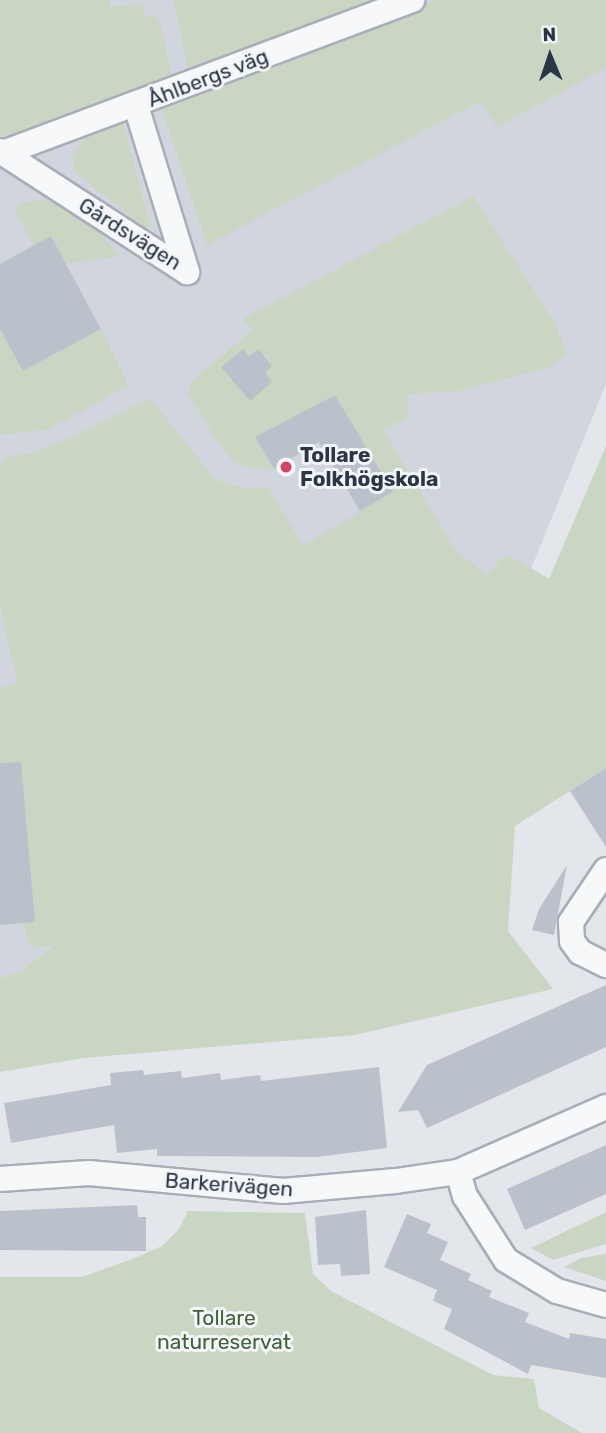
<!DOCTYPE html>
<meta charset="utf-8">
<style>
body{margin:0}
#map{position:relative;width:606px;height:1433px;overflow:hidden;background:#e3e7ec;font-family:Rubik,sans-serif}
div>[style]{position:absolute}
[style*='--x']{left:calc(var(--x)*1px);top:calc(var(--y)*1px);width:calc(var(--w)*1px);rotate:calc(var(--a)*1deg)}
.built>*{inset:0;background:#d1d6de}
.green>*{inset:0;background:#cad6c4}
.building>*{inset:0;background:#bac1ca}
.roads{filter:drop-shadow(2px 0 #a8aeb7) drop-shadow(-2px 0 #a8aeb7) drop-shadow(0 2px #a8aeb7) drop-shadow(0 -2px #a8aeb7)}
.minor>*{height:24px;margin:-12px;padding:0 12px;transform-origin:12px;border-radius:12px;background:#f6f8fa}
.dots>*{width:19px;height:19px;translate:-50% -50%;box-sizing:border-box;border:4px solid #f3f6f9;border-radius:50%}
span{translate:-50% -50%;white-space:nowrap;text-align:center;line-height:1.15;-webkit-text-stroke:6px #f3f6f9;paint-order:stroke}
.street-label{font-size:21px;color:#2a3645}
.poi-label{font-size:21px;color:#2a3645;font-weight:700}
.left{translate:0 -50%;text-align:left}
.park-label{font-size:21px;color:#426137}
.north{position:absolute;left:515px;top:21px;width:70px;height:70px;-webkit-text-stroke:5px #f3f6f9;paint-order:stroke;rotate:358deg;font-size:19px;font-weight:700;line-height:28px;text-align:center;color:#2a3645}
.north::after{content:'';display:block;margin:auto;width:24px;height:32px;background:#2a3645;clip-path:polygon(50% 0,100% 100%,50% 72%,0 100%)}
</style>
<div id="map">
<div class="built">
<div style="clip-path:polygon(0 0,606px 0,606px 384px,531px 569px,511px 556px,501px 559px,489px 576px,455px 550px,86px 922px,21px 971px,0 978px)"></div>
</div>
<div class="green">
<div style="clip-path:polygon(0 0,109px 0,110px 7px,143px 3px,145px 16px,155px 16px,161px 26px,173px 79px,26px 133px,0 136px)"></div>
<div style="clip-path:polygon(173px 0,385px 0,189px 72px)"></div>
<div style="clip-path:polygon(434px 0,606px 0,606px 68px,497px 127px,481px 101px,207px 245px,162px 110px)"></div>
<div style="clip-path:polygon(123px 124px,150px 224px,147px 230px,74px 171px,72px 158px,84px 138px)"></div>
<div style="clip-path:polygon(473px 196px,555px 323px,567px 353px,553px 366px,461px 391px,408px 394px,407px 418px,383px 429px,455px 550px,488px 575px,501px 558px,511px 556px,549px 579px,606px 446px,606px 768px,515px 826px,508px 931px,553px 989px,355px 1035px,83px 1058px,0 1072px,0 978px,21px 971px,55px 945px,31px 948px,22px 923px,35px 922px,21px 762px,0 763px,0 688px,18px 683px,0 607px,0 465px,6px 456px,29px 454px,70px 438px,150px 398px,216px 480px,247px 489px,268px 487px,303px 546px,393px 492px,335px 395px,255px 437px,274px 469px,253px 469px,232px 461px,217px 441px,188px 393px,193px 380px,252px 330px,243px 319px)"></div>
<div style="clip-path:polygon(43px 200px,76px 209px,121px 256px,66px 264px,34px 245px,15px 213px,19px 203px)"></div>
<div style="clip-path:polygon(0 329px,23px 371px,101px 329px,129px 386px,46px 430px,0 435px)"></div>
<div style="clip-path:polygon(188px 1211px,305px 1213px,313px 1274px,331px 1291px,493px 1375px,534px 1379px,539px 1408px,582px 1433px,0 1433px,0 1277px,82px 1277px,135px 1258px,162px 1246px,179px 1229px)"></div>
<div style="clip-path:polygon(606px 1212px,606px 1244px,553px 1260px,531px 1248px)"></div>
<div style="clip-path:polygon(606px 1254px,606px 1281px,564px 1267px,581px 1258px)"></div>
</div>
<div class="building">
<div style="clip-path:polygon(51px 236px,101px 329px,23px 371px,0 329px,0 264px)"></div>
<div style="clip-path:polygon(243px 349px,249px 357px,258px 349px,272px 366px,265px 373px,272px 382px,250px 401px,221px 367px)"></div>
<div style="clip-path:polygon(335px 395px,393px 492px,360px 511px,319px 442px,274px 469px,255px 437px)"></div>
<div style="clip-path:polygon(21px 762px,35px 922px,0 925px,0 763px)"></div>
<div style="clip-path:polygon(606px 768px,606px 847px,570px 791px)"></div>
<div style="clip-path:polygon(567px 865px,554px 935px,532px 930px,539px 909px)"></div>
<div style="clip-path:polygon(606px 985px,606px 1047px,427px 1128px,418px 1110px,398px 1112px,427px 1065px)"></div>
<div style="clip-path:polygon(379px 1067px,387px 1148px,317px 1157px,157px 1156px,157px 1149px,117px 1153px,114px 1125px,11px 1143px,4px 1103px,111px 1085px,110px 1073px,143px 1070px,144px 1075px,181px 1071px,182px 1078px,220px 1073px,221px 1080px,260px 1075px,261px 1081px)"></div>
<div style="clip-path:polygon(606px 1145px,606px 1194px,525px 1230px,507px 1189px)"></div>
<div style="clip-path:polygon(137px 1205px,138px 1217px,146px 1217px,146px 1251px,0 1250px,0 1211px)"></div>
<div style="clip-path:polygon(366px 1210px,370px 1274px,341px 1276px,340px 1264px,318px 1265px,315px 1217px)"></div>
<div style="clip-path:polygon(407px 1214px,431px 1224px,427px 1233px,448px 1242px,440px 1260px,471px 1274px,468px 1280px,492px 1291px,489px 1297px,529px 1313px,525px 1322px,569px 1339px,570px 1333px,606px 1339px,606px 1378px,531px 1365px,528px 1374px,444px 1329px,452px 1309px,433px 1301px,437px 1290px,384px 1267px)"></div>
</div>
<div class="roads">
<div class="minor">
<div style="--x:136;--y:106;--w:174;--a:72.9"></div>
<div style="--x:0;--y:151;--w:223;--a:32.9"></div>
<div style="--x:3;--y:153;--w:437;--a:-20.5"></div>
<div style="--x:606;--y:870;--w:63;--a:123.9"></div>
<div style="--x:571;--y:922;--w:19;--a:87"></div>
<div style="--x:572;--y:941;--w:14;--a:54"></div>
<div style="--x:580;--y:952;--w:29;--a:27"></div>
<div style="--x:458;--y:1172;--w:25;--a:74"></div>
<div style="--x:465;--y:1196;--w:76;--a:57.4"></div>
<div style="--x:506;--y:1260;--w:60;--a:31.3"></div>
<div style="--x:557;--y:1291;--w:51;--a:15.9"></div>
<div style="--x:0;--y:1179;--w:89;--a:-3.9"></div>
<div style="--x:89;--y:1173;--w:195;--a:5.3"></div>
<div style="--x:283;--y:1191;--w:113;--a:-5.1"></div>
<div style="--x:396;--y:1181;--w:63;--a:-8.3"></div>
<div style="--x:458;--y:1172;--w:162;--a:-23.7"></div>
</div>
</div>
<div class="dots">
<div style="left:286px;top:467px;background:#d44565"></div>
</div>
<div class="street-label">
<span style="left:208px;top:78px;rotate:-21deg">Åhlbergs väg</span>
<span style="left:130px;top:234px;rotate:32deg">Gårdsvägen</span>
<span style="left:229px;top:1185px;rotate:4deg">Barkerivägen</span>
</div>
<div class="poi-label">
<span class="left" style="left:300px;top:467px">Tollare<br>Folkhögskola</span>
</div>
<div class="park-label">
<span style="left:224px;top:1330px">Tollare<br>naturreservat</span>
</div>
<div class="north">N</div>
</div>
